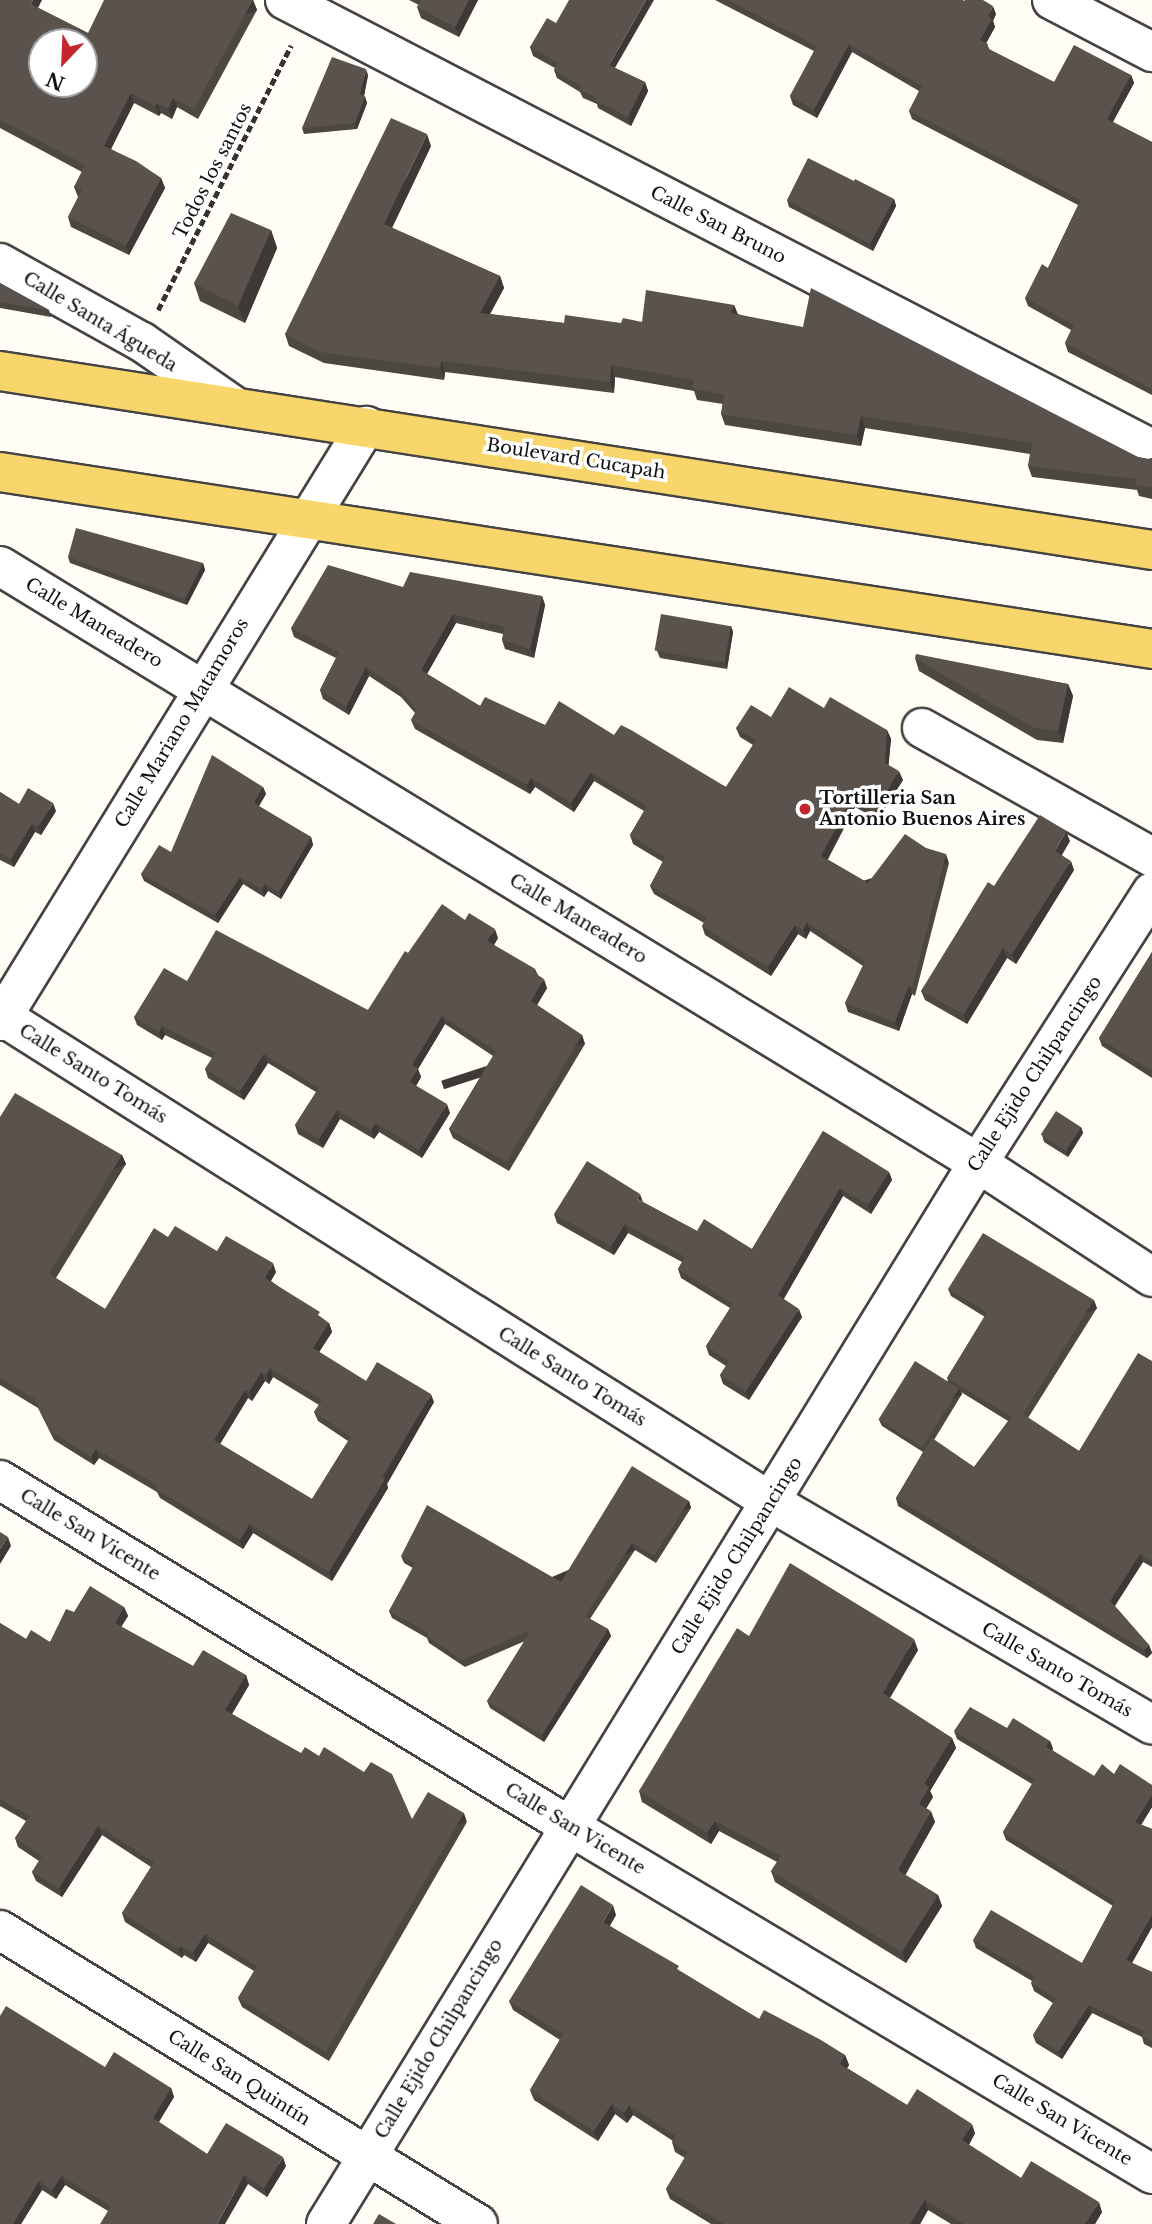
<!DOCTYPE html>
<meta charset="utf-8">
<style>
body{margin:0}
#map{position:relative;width:1152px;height:2224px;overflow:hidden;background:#fffdf5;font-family:"Libre Baskerville",serif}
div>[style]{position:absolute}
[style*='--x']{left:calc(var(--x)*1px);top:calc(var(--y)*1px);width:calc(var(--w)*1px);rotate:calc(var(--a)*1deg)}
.path>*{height:4.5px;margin-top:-2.25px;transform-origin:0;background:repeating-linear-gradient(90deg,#333 0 7px,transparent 0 10.5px)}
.roads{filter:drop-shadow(2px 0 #444) drop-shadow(-2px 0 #444) drop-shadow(0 2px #444) drop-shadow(0 -2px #444)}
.minor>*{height:38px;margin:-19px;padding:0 19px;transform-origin:19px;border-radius:19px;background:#fff}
.tertiary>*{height:38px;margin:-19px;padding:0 19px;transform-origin:19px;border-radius:19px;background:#fff}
.primary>*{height:38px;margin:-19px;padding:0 19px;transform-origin:19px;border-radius:19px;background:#f9d66b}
.wall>*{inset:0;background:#4d4742}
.shaded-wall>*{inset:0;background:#3f3936;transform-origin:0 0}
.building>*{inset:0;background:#5a524d;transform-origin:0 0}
.dots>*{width:19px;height:19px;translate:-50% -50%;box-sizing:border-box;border:4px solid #fff;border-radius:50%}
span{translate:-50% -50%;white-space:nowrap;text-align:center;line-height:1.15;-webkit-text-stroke:7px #fff;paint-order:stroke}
.street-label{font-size:18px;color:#111}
.poi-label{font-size:18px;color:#111;font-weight:700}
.left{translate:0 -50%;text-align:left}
.north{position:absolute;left:28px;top:28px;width:70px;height:70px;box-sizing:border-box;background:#fff;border:2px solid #a0a0a0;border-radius:50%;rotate:203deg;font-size:19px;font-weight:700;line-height:28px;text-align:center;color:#111}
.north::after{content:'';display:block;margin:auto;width:24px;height:32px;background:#c4262e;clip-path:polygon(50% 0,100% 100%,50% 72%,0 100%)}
</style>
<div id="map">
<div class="path">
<div style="--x:158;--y:310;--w:296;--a:-63.3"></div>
</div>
<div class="roads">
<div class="minor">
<div style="--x:285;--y:0;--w:976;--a:27.38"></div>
<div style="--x:1052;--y:0;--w:113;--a:27.5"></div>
<div style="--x:0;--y:263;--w:162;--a:29.1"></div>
<div style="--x:142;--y:342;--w:112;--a:34.8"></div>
<div style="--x:0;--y:566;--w:1146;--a:31.4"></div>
<div style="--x:978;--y:1163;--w:208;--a:33.2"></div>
<div style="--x:922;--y:728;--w:264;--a:29.3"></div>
<div style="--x:0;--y:1015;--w:912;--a:32.28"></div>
<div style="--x:771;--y:1502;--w:441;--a:30.3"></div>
<div style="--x:0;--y:1480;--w:666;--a:31.3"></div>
<div style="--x:0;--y:1930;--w:561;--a:31.59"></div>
</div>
<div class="tertiary">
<div style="--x:0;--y:1021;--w:699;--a:-58.4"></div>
<div style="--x:569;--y:1826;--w:679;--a:30.83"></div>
<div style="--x:326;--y:2224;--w:1245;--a:-58.43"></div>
<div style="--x:978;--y:1163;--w:322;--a:-57.3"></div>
</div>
<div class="primary">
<div style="--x:0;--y:371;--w:1166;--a:8.83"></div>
<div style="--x:0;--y:472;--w:1166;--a:8.73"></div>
</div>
</div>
<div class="wall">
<div style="clip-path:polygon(0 0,38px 8px,88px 33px,253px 0,257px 10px,198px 119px,177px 107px,172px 119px,161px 113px,159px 116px,134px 103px,111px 149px,161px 178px,165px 188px,129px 255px,71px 227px,68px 217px,78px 197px,74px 187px,82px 172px,0 128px)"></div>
<div style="clip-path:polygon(409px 0,478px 0,459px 37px,421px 18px,417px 7px,419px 5px)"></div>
<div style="clip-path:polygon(715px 0,962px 0,996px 14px,993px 21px,995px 27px,986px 43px,990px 50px,1054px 82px,1131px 75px,1134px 83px,1113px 122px,1152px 142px,1152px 395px,1068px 352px,1065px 343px,1071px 330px,1028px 306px,1025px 298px,1048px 268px,1078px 205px,912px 119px,909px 111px,919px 91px,852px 52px,817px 118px,793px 105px,790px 96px,814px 51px)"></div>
<div style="clip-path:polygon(556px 23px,615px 68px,645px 82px,648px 91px,631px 126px,598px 108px,597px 104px,583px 98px,580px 92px,557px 78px,554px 70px,555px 68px,533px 56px,530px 47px)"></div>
<div style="clip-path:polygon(368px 75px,364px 96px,367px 103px,357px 129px,304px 134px,302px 128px)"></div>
<div style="clip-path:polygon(431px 146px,392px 228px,500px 276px,504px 288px,490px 314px,564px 323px,621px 323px,642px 322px,734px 305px,738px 314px,1138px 457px,1148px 459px,1152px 458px,1152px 499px,1139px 496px,1137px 490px,1032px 477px,1028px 466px,1030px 454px,865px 428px,861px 446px,725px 425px,721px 414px,723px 404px,697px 400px,694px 391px,615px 377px,614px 393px,445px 372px,444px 380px,324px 363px,289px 346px,285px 334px)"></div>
<div style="clip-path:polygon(894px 199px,896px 206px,873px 251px,789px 207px,787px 200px)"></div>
<div style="clip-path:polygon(271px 230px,277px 248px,245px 323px,200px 301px,194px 283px)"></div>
<div style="clip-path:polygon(0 283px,49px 310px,51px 317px,0 308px)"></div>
<div style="clip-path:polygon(68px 557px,203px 563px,205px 570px,187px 605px,70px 563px)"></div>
<div style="clip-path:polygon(403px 587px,542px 596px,545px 605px,534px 658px,505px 649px,502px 640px,503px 634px,456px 623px,427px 674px,480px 706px,545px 725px,614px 735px,726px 787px,753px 745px,740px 737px,736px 728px,771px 717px,824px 708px,887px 730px,891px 739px,888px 765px,903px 780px,878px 820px,855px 807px,827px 859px,868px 883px,926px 848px,949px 863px,915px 996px,912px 994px,899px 1031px,848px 1012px,845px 1003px,863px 966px,810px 931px,806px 939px,798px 934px,771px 976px,705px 935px,702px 926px,704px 923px,654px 894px,650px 886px,663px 862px,633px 844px,630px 835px,644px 811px,594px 781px,574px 812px,535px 787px,530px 794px,415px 729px,411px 720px,415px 713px,401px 697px,369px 676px,349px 715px,323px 699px,320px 690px,336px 658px,294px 637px,291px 628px)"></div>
<div style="clip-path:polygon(731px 626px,733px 632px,727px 669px,660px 658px,657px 651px)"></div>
<div style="clip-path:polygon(915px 658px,1068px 684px,1073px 696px,1063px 743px,1037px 740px,919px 671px)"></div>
<div style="clip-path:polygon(263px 787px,266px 794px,259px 806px,311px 837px,313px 845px,281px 899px,268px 891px,264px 897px,243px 884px,218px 923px,144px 881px,141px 874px)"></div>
<div style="clip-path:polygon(0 792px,19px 804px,56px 811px,41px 835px,35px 832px,14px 867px,0 860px)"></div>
<div style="clip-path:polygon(1070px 841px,1062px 855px,1074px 870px,1016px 964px,1007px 958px,967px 1024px,925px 1000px,921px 991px,994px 886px)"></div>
<div style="clip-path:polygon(465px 920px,498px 938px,494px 945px,535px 969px,538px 975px,547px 988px,537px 1005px,582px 1035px,585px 1044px,509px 1171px,453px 1138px,449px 1129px,493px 1056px,445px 1024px,418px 1069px,421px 1077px,416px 1086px,450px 1113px,422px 1158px,379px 1132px,374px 1139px,340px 1119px,323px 1148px,298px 1134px,295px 1125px,316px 1092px,268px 1063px,244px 1100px,208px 1078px,205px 1069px,212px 1058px,165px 1035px,162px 1040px,137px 1025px,134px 1017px,187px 981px,368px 1010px,408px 953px)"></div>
<div style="clip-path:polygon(1152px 952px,1152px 1078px,1102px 1046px,1099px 1038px)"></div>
<div style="clip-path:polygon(evenodd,0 1117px,122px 1155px,126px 1164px,56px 1278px,105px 1309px,168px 1237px,217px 1251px,276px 1272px,271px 1281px,329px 1323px,332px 1332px,319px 1352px,366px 1381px,434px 1402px,387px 1484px,388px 1488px,332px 1581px,253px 1533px,243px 1549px,160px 1498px,157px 1492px,99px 1458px,94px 1465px,54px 1440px,38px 1408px,0 1385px,0 1117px,273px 1377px,319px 1405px,314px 1412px,318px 1421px,348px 1441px,312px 1499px,220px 1444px,248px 1398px,252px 1401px,265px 1381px,269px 1384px,273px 1377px)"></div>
<div style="clip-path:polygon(1081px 1127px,1083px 1133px,1068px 1157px,1044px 1142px,1042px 1135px)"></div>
<div style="clip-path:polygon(823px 1131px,889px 1172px,892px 1180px,871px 1214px,843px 1196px,783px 1299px,802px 1317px,749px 1400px,723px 1384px,720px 1375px,726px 1366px,709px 1355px,706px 1346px,730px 1308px,681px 1278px,678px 1269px,682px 1262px,628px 1233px,614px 1255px,557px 1223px,554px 1214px,643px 1202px,697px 1231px,752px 1249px)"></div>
<div style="clip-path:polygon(evenodd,948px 1289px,1097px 1308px,1028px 1418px,1079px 1451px,1152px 1361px,1152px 1567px,1143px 1562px,1115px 1606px,1149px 1645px,1152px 1653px,1147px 1658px,898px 1506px,896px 1498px,923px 1452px,882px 1426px,879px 1420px,948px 1381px,947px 1378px,985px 1317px,951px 1296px,948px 1289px,961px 1392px,1008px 1421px,974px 1467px,934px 1440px,962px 1394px,961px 1392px)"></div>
<div style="clip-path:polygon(689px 1501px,691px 1508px,656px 1563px,635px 1550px,590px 1619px,608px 1629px,611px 1636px,544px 1742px,490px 1708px,487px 1701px,525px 1641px,465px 1667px,429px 1643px,427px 1638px,392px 1618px,389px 1611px,413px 1568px,404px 1563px,401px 1556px,561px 1582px)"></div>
<div style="clip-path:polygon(124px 1607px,128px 1616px,121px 1627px,193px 1666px,246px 1675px,249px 1685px,232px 1714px,412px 1819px,467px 1822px,329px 2061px,242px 2007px,238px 1998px,254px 1971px,208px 1943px,196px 1962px,184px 1955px,182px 1958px,125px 1922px,122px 1913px,151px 1867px,102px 1835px,62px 1897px,36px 1881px,32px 1872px,39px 1861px,18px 1847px,15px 1838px,26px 1821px,0 1806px,0 1623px,26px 1639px,50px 1642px,74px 1612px)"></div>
<div style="clip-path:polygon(749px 1636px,918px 1650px,890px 1698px,952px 1738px,956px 1748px,930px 1791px,933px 1797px,926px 1808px,935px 1822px,905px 1875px,938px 1895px,942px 1906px,906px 1963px,775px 1882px,771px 1871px,777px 1862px,719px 1831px,711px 1844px,642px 1802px,639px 1791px)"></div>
<div style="clip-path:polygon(1007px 1728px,1050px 1741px,1053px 1749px,1052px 1750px,1094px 1776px,1114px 1774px,1152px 1785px,1152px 1807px,1141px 1825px,1152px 1829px,1152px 1927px,1132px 1963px,1152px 1972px,1152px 2048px,1144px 2044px,1142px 2037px,1092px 2013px,1062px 2059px,1036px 2043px,1033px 2035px,1053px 2003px,1034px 1991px,1031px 1983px,1032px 1981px,976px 1948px,973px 1940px,1082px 1963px,1113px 1906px,1006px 1840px,1003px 1832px,1032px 1784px,957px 1739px,954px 1731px)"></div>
<div style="clip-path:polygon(616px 1915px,610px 1926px,681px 1972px,759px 2019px,845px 2055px,849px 2065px,847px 2068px,907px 2105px,975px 2133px,969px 2145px,1021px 2178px,1102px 2212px,1095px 2224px,951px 2224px,928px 2210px,920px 2224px,711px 2224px,670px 2199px,666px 2189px,685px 2158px,675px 2152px,672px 2142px,673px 2141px,633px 2115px,627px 2123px,615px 2114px,598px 2141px,534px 2100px,530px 2090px,560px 2040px,513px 2010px,509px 2001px)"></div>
<div style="clip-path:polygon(105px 2067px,171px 2088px,174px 2097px,159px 2122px,207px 2154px,286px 2166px,267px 2197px,248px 2184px,108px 2211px,65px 2185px,56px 2199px,42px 2190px,21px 2224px,0 2224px)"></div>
</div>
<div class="shaded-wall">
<div style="clip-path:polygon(33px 0,42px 0,35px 14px,31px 4px)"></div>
<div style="left:253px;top:0;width:11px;height:124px;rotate:68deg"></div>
<div style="clip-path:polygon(469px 0,478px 0,459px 37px,455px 27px)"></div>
<div style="clip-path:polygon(646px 0,654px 0,612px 73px,609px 65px)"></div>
<div style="clip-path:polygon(993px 6px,996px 14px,993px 21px,995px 27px,983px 49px,980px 40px,988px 16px)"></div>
<div style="clip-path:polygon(849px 44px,852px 52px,817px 118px,814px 110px)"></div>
<div style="clip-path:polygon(366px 69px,368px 75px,363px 101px,360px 94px)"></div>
<div style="clip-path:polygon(1131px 75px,1134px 83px,1110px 127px,1107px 119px)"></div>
<div style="clip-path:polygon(645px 82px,648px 91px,631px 126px,628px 117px)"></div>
<div style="clip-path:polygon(131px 93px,134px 103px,108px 155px,104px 146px)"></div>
<div style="clip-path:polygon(365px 96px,367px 103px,357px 129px,355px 123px)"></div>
<div style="clip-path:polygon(173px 98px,177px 107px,172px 119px,168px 109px)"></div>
<div style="clip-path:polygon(157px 103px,161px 113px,159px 116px,155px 106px)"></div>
<div style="clip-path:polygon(427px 134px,431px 146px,388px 236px,384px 224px)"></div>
<div style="clip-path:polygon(161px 178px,165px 188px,129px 255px,126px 246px)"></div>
<div style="clip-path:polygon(894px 199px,896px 206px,873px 251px,870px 244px)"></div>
<div style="clip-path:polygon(271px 230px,277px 248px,245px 323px,238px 306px)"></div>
<div style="clip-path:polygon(500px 276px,504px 288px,484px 325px,480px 313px)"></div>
<div style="clip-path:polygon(734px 305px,738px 316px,731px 313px)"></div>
<div style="clip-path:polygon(441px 361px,445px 372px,444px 380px,440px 368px)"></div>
<div style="clip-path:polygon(611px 365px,615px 377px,614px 393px,610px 382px)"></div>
<div style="clip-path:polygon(861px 416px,865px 428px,861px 446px,857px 435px)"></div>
<div style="clip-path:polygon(203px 563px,205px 570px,187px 605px,185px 599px)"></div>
<div style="clip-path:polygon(542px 596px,545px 605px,534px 658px,530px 649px)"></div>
<div style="clip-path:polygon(453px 614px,456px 623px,424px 679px,421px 670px)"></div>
<div style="clip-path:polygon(731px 626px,733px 632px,727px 669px,725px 662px)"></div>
<div style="clip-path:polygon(366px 667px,369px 676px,349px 715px,346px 707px)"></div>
<div style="clip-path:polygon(1068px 684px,1073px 696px,1063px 743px,1058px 731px)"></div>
<div style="clip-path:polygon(887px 730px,891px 739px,888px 772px,885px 763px)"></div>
<div style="clip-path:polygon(899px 771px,903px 780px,878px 820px,875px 811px)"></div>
<div style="clip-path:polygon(591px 772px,594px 781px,574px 812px,571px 803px)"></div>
<div style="clip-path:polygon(531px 778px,535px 787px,530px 794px,527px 785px)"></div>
<div style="clip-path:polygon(263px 787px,266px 794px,257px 809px,254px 802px)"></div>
<div style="clip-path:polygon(852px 798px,855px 807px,825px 865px,821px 856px)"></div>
<div style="clip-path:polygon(53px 803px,56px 811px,41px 835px,38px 827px)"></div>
<div style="clip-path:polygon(32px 824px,35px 832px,14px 867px,11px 859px)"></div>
<div style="clip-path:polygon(1066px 831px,1070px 841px,1058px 860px,1055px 851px)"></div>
<div style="clip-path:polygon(311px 837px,313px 845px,281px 899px,279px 892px)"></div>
<div style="left:946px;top:854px;width:9px;height:137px;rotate:72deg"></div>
<div style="clip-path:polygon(1071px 861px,1074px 870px,1016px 964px,1012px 954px)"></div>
<div style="clip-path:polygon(240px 877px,243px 884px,218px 923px,215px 915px)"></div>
<div style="clip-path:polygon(265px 884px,268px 891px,264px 897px,262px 889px)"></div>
<div style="clip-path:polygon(807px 922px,810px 931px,806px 939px,803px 930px)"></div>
<div style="clip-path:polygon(795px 925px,798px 934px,771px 976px,768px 967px)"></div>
<div style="clip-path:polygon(495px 929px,498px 938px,491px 950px,487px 941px)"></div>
<div style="clip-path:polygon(1003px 948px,1007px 958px,967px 1024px,964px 1014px)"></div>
<div style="clip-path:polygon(544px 979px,547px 988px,534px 1010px,531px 1001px)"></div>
<div style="clip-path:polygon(909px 985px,912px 994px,899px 1031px,895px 1022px)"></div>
<div style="clip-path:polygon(442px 1016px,445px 1024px,418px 1069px,421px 1077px,413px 1091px,410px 1082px,412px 1065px)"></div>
<div style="clip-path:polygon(162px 1026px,165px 1035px,162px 1040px,159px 1032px)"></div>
<div style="left:582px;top:1035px;width:9px;height:148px;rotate:72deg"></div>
<div style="clip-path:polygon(264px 1054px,268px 1063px,244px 1100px,240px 1091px)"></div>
<div style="clip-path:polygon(447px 1104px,450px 1113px,422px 1158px,419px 1150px)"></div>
<div style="clip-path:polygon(337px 1110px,340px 1119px,323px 1148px,319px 1139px)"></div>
<div style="clip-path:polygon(376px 1123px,379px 1132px,374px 1139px,371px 1130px)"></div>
<div style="clip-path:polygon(1081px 1127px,1083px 1133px,1068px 1157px,1066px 1150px)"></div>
<div style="left:122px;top:1155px;width:10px;height:140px;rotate:66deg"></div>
<div style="clip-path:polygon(889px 1172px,892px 1180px,871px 1214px,868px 1205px)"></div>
<div style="clip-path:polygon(840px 1188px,843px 1196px,781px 1304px,778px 1295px)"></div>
<div style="clip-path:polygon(640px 1194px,643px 1202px,637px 1199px)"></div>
<div style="clip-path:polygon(625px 1224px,628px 1233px,614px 1255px,611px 1246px)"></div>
<div style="clip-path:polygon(273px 1263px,276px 1272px,268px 1286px,265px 1278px)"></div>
<div style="left:1094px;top:1300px;width:9px;height:134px;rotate:69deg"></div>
<div style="clip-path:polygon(799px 1309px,802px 1317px,749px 1400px,746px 1391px)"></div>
<div style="clip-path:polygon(329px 1323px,332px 1332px,316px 1357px,313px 1348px)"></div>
<div style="clip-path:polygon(270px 1368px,273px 1377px,269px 1384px,266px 1375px)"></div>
<div style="clip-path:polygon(261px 1372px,265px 1381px,252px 1401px,249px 1392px)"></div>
<div style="left:959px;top:1388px;width:7px;height:69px;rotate:63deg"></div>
<div style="clip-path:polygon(245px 1390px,248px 1398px,217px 1449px,214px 1440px)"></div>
<div style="clip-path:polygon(431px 1394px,434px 1402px,387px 1484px,388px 1488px,332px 1581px,329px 1572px)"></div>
<div style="clip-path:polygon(96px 1449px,99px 1458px,94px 1465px,91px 1457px)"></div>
<div style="left:689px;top:1501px;width:7px;height:65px;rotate:74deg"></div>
<div style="clip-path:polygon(250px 1524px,253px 1533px,243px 1549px,240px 1540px)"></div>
<div style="clip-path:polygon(8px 1537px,11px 1546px,0 1564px,0 1549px)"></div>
<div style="left:632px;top:1543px;width:8px;height:87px;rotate:67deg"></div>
<div style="clip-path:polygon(1140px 1554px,1143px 1562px,1113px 1608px,1110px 1601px)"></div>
<div style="clip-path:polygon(124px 1607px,128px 1616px,118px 1632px,115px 1623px)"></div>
<div style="clip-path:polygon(608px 1629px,611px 1636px,544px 1742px,542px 1735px)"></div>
<div style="clip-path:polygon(914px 1639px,918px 1650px,886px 1704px,883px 1693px)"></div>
<div style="clip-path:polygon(1149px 1645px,1152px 1653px,1147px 1658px,1144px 1650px)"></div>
<div style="clip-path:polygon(246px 1675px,249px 1685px,229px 1719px,225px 1710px)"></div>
<div style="clip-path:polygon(952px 1738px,956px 1748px,930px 1791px,933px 1797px,923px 1814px,919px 1804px,924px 1784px)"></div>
<div style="clip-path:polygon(1050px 1741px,1053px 1749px,1049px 1754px,1046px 1747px)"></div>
<div style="clip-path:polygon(1152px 1795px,1152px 1807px,1138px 1830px,1135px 1822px)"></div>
<div style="clip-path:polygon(931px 1811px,935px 1822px,902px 1881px,898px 1870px)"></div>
<div style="left:464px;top:1813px;width:9px;height:276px;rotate:72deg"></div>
<div style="clip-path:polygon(715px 1821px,719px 1831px,711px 1844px,707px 1833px)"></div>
<div style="clip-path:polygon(98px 1826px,102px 1835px,62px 1897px,59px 1888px)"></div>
<div style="clip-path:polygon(938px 1895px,942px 1906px,906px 1963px,902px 1952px)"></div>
<div style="clip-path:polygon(613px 1905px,616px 1915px,606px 1931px,603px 1922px)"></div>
<div style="clip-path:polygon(1152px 1915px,1152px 1927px,1129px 1968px,1126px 1960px)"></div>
<div style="clip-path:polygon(205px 1934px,208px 1943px,196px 1962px,193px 1953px)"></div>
<div style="clip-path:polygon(181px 1946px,184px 1955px,182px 1958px,179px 1949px)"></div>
<div style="clip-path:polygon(1089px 2005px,1092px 2013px,1062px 2059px,1059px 2051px)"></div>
<div style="clip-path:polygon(845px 2055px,849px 2065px,843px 2074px,840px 2064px)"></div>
<div style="clip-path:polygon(171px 2088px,174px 2097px,156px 2126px,153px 2118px)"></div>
<div style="clip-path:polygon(612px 2104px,615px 2114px,598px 2141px,594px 2131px)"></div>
<div style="clip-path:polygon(629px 2105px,633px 2115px,627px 2123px,624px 2113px)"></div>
<div style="clip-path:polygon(972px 2124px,975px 2133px,966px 2150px,962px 2140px)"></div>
<div style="clip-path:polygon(283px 2157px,286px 2166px,267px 2197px,264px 2188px)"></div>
<div style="clip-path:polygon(244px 2175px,248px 2184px,225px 2224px,217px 2224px)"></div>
<div style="clip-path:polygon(62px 2176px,65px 2185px,56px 2199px,52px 2190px)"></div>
<div style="clip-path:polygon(39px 2181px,42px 2190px,21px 2224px,13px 2224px)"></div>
<div style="clip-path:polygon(925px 2200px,928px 2210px,920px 2224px,910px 2224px)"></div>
<div style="clip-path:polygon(1099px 2202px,1102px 2212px,1095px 2224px,1085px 2224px)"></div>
</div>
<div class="building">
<div style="clip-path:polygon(evenodd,0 0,33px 0,31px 4px,88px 33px,104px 0,253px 0,194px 109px,173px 98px,168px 109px,157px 103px,155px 106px,131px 93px,104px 146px,136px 161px,161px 178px,126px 246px,68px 217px,82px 190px,74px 187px,85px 165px,0 120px,0 0,42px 42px,84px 42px,84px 84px,42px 84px,42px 42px)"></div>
<div style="clip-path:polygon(421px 0,469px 0,455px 27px,417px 7px)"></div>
<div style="clip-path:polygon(569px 0,646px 0,609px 65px,645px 82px,628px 117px,595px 100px,597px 97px,580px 90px,581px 86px,554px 70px,558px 63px,530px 47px,547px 18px,556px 23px)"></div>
<div style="clip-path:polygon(728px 0,962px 0,964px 1px,965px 0,983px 0,993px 6px,988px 16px,992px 19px,980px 40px,988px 44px,987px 48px,1054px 82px,1074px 45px,1131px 75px,1107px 119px,1152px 142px,1152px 389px,1065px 343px,1074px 325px,1025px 298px,1042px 264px,1048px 268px,1081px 200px,909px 111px,922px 86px,849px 44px,814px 110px,790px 96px,817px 46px)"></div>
<div style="clip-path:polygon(332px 57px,366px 69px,360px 94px,365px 96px,355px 123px,302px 128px)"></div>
<div style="clip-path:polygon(391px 118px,427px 134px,384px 224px,500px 276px,480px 313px,564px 323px,565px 315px,621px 323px,623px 318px,642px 322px,646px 290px,734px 305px,731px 313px,803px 327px,811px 288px,1138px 457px,1148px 459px,1152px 458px,1152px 488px,1135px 485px,1136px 479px,1028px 466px,1033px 443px,861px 416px,857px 435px,721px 414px,724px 394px,693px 389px,694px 380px,611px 365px,610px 382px,441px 361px,440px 368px,320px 352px,285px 334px)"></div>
<div style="clip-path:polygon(808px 158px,854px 181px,855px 179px,894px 199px,870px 244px,787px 200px)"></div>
<div style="clip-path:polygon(231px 213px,271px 230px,238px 306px,194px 283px)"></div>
<div style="clip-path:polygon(0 283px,49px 310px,0 302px)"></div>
<div style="clip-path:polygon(76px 528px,203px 563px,185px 599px,68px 557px)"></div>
<div style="clip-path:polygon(328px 565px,403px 587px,410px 572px,542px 596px,530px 649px,502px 640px,505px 627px,453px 614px,421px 670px,480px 706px,485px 697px,545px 725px,559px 701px,614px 735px,621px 725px,631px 730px,726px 787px,756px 740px,736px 728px,751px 705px,771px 717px,789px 687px,824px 708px,830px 697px,887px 730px,885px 763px,899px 771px,875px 811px,852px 798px,821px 856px,868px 883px,905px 834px,926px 848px,946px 854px,912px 987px,909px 985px,895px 1022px,845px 1003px,865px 961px,807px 922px,803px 930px,795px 925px,768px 967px,702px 926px,707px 917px,650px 886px,665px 857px,630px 835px,647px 806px,591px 772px,571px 803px,531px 778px,527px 785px,411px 720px,417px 710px,398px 688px,366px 667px,346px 707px,320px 690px,339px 652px,291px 628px)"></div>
<div style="left:661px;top:614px;width:71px;height:37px;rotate:10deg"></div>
<div style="clip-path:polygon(916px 654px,1068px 684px,1058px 731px,1032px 727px,915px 658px)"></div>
<div style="clip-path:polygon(212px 755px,263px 787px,254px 802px,261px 808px,311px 837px,279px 892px,265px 884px,262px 889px,240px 877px,215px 915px,141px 874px,159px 845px,171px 852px)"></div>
<div style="clip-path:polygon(28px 788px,53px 803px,38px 827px,32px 824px,11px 859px,0 853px,0 792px,19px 804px)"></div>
<div style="clip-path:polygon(1040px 815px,1066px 831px,1055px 851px,1071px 861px,1012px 954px,1003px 948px,964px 1014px,921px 991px,988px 882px,994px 886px)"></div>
<div style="clip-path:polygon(442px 904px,465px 920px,469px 913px,495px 929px,487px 941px,535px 969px,533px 972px,544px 979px,531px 1001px,582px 1035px,506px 1162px,449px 1129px,496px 1051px,442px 1016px,412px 1065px,418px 1069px,410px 1082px,447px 1104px,419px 1150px,376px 1123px,371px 1130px,337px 1110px,319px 1139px,295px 1125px,319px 1088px,264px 1054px,240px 1091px,205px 1069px,216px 1053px,162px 1026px,159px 1032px,134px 1017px,164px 968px,187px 981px,216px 930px,368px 1010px,405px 951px,408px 953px)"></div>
<div style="clip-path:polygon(1152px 952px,1152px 1071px,1099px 1038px)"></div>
<div style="clip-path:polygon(evenodd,15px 1093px,122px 1155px,49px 1274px,105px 1309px,154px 1228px,168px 1237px,175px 1226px,217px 1251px,226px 1236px,273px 1263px,265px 1278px,320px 1312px,317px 1316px,329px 1323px,313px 1348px,366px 1381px,377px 1362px,431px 1394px,382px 1477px,385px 1479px,329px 1572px,250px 1524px,240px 1540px,156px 1489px,158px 1486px,96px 1449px,91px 1457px,51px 1431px,34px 1399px,0 1378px,0 1117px,15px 1093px,270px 1368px,322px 1400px,314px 1412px,351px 1437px,312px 1499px,214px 1440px,245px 1390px,249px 1392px,261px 1372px,266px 1375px,270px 1368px)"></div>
<div style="left:1056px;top:1111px;width:30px;height:28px;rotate:33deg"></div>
<div style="clip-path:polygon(823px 1131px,889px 1172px,868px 1205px,840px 1188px,778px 1295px,799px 1309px,746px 1391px,720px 1375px,729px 1361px,706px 1346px,733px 1304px,678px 1269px,685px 1257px,625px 1224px,611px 1246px,554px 1214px,587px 1161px,640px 1194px,637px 1199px,697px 1231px,704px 1219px,752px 1249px)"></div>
<div style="clip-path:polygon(983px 1233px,1094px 1300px,1023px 1414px,1079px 1451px,1138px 1353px,1152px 1361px,1152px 1561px,1140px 1554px,1110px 1601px,1149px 1645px,1144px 1650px,896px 1498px,932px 1438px,974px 1467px,1012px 1417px,947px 1378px,987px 1312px,948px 1289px)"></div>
<div style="left:915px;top:1361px;width:52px;height:69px;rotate:32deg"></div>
<div style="clip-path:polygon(632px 1466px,689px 1501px,654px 1556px,632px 1543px,585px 1616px,608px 1629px,542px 1735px,487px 1701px,531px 1630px,462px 1660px,427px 1636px,428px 1633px,389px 1611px,415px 1563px,401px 1556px,427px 1505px,561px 1582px)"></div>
<div style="clip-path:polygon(0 1532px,8px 1537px,0 1549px)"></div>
<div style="clip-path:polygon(790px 1563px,914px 1639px,883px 1693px,952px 1738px,924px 1784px,929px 1787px,919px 1804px,931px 1811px,898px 1870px,938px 1895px,902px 1952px,771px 1871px,781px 1856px,715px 1821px,707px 1833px,639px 1791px,737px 1628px,749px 1636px)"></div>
<div style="clip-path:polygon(90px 1586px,124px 1607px,115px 1623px,193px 1666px,203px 1650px,246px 1675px,225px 1710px,301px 1753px,305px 1747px,319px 1756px,324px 1747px,364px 1772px,371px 1762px,392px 1774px,412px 1819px,428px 1792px,464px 1813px,326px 2052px,238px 1998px,257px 1966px,205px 1934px,193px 1953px,181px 1946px,179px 1949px,122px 1913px,154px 1862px,98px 1826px,59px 1888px,32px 1872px,42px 1856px,15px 1838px,30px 1816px,0 1799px,0 1623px,26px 1639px,31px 1630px,50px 1642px,66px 1609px,74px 1612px)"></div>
<div style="clip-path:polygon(970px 1707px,1007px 1728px,1013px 1718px,1050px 1741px,1046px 1747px,1094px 1776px,1102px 1764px,1114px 1774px,1120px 1764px,1152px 1785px,1152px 1795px,1135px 1822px,1152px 1829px,1152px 1915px,1126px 1960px,1152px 1972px,1152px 2041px,1142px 2036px,1144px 2031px,1089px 2005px,1059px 2051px,1033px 2035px,1056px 1998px,1031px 1983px,1035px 1977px,973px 1940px,991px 1910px,1082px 1963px,1115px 1901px,1003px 1832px,1035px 1779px,954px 1731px)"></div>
<div style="clip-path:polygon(581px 1885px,613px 1905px,603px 1922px,679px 1966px,677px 1969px,759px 2019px,764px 2010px,821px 2040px,845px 2055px,840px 2064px,907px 2105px,917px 2089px,972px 2124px,962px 2140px,1021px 2178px,1031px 2161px,1099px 2202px,1085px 2224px,964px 2224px,925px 2200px,910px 2224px,724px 2224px,666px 2189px,688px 2152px,672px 2142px,676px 2136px,629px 2105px,624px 2113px,612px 2104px,594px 2131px,530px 2090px,563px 2034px,509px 2001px)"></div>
<div style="clip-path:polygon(6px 2006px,105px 2067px,114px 2052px,171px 2088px,153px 2118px,207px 2154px,226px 2123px,283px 2157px,264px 2188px,244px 2175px,217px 2224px,100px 2224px,111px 2206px,62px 2176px,52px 2190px,39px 2181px,13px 2224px,0 2224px,0 2016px)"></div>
<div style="clip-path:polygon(379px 2214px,396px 2224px,373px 2224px)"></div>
</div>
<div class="dots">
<div style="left:805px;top:809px;background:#c4262e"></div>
</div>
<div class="street-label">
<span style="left:213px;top:171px;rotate:-63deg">Todos los santos</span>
<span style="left:718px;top:225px;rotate:27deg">Calle San Bruno</span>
<span style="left:100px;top:322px;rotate:31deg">Calle Santa Águeda</span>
<span style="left:576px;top:459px;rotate:9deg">Boulevard Cucapah</span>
<span style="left:94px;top:623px;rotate:31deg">Calle Maneadero</span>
<span style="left:182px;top:723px;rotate:-59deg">Calle Mariano Matamoros</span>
<span style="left:578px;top:919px;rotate:31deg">Calle Maneadero</span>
<span style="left:93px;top:1074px;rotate:32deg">Calle Santo Tomás</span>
<span style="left:1035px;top:1074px;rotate:-57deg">Calle Ejido Chilpancingo</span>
<span style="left:572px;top:1377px;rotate:32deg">Calle Santo Tomás</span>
<span style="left:90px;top:1535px;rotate:31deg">Calle San Vicente</span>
<span style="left:737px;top:1556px;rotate:-58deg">Calle Ejido Chilpancingo</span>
<span style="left:1057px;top:1670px;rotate:30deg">Calle Santo Tomás</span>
<span style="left:575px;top:1829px;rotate:31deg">Calle San Vicente</span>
<span style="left:439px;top:2039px;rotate:-59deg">Calle Ejido Chilpancingo</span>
<span style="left:239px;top:2078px;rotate:32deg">Calle San Quintín</span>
<span style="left:1062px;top:2120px;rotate:31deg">Calle San Vicente</span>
</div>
<div class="poi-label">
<span class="left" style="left:819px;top:809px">Tortilleria San<br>Antonio Buenos Aires</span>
</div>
<div class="north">N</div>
</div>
